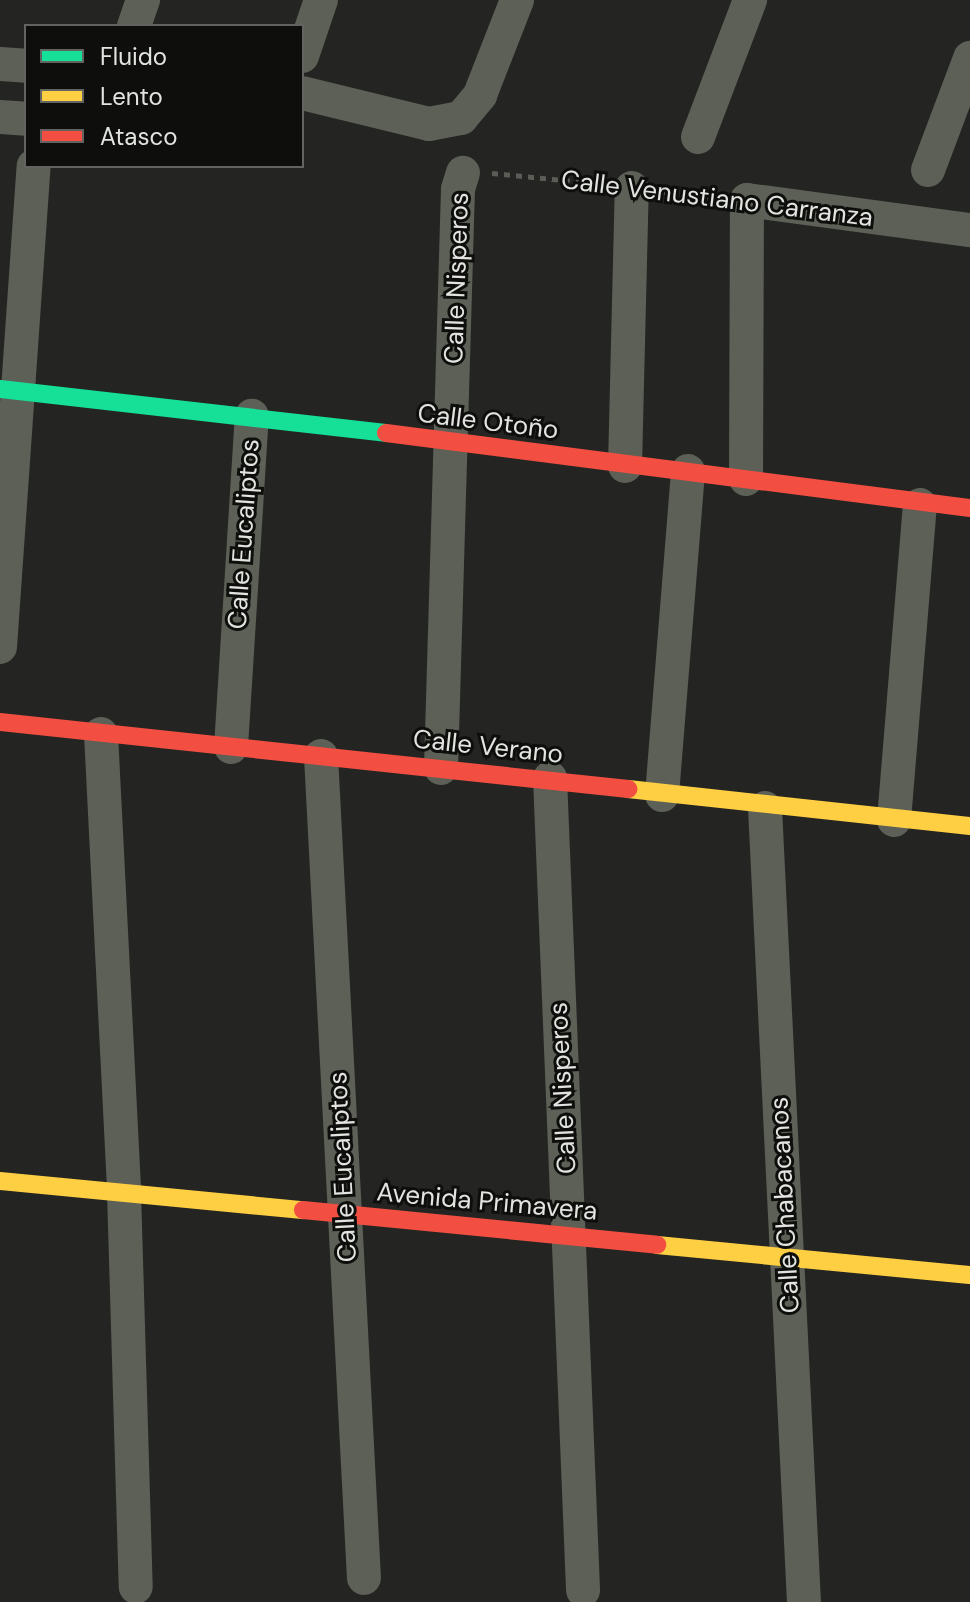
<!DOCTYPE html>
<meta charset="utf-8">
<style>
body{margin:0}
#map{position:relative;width:970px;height:1602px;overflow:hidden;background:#242522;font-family:"DM Sans",sans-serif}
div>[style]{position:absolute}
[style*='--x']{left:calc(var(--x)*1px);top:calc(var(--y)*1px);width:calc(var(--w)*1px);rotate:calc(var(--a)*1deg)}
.path>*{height:5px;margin-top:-2.5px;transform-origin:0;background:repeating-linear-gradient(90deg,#5a5c56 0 6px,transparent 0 12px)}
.street>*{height:34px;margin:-17px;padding:0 17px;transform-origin:17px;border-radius:17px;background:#5c6056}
.fast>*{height:18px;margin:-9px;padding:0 9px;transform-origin:9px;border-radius:9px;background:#16e098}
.slow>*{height:18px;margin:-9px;padding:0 9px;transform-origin:9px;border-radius:9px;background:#ffcf43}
.jam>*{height:18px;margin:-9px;padding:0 9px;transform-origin:9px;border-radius:9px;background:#f24e42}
span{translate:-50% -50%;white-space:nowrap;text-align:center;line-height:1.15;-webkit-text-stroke:6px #0e0f0c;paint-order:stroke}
.street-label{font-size:26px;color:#e2e4e0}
.legend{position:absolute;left:24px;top:24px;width:280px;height:144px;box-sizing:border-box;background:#0e0f0c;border:2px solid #636461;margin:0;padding:10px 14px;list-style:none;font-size:24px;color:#e2e4e0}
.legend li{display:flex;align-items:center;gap:16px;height:40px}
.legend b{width:40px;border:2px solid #636461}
</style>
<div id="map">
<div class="path">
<div style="--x:492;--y:173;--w:111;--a:5.7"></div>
<div style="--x:659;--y:191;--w:58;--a:5.9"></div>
</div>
<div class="street">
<div style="--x:134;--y:26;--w:28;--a:-71"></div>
<div style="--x:302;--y:56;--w:59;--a:-71.3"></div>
<div style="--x:0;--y:64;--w:26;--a:4"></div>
<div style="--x:302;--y:93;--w:131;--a:13.7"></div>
<div style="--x:429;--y:124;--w:33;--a:-11"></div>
<div style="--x:461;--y:118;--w:30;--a:-50"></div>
<div style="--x:480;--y:95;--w:102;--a:-68.7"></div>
<div style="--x:0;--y:117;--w:26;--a:4"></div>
<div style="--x:698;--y:137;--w:147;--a:-69.2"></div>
<div style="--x:928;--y:170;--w:120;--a:-69.4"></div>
<div style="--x:625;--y:466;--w:278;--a:-88.6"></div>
<div style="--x:746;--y:479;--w:279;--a:-89.8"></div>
<div style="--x:747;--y:200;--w:225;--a:7.7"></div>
<div style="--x:0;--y:647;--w:482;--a:-86"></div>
<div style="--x:101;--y:734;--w:459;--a:87.1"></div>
<div style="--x:124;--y:1192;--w:395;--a:88.3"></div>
<div style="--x:231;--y:747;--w:332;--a:-86.4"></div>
<div style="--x:321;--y:756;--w:823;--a:87.01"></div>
<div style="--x:441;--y:768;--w:579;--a:-88.32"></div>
<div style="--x:458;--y:189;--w:17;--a:-73"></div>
<div style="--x:550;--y:778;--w:813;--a:87.67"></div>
<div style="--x:662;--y:795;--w:325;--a:-85.4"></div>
<div style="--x:765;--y:808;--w:795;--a:87.19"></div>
<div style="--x:894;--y:820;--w:316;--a:-85.3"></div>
</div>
<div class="fast">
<div style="--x:0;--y:389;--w:388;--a:6.5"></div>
</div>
<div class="slow">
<div style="--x:628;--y:789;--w:344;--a:6.2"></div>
<div style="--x:0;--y:1181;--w:304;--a:5.5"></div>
<div style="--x:657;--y:1245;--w:314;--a:5.5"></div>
</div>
<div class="jam">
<div style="--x:386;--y:433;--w:589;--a:7.32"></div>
<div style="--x:0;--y:722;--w:632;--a:6.09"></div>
<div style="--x:303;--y:1210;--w:356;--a:5.6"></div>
</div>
<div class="street-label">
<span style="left:717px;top:199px;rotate:7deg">Calle Venustiano Carranza</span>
<span style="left:457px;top:278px;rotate:-88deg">Calle Nisperos</span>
<span style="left:488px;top:422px;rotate:7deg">Calle Otoño</span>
<span style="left:244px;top:534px;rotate:-86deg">Calle Eucaliptos</span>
<span style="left:488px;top:747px;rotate:6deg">Calle Verano</span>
<span style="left:563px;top:1088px;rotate:-93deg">Calle Nisperos</span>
<span style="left:343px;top:1167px;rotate:-93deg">Calle Eucaliptos</span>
<span style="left:487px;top:1202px;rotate:5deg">Avenida Primavera</span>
<span style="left:785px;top:1205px;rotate:-93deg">Calle Chabacanos</span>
</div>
<ul class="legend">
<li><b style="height:10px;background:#16e098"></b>Fluido</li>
<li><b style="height:10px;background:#ffcf43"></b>Lento</li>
<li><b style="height:10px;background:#f24e42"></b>Atasco</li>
</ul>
</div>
